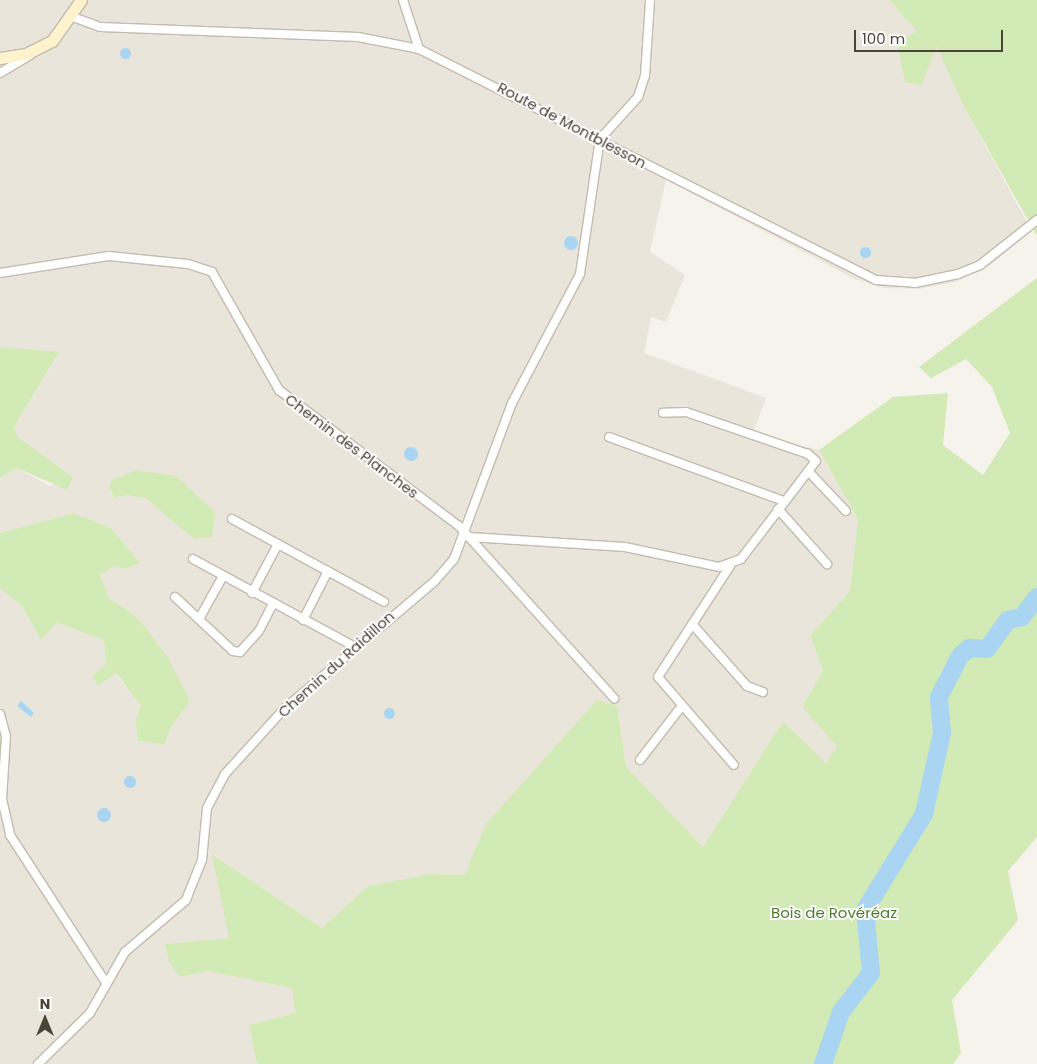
<!DOCTYPE html>
<meta charset="utf-8">
<style>
body{margin:0}
#map{position:relative;width:1037px;height:1064px;overflow:hidden;background:#f6f3ec;font-family:Poppins,sans-serif}
div>[style]{position:absolute}
[style*='--x']{left:calc(var(--x)*1px);top:calc(var(--y)*1px);width:calc(var(--w)*1px);rotate:calc(var(--a)*1deg)}
.residential>*{inset:0;background:#eae5da}
.green>*{inset:0;background:#d2eab5}
.water>*{inset:0;background:#a9d4f2}
.round{border-radius:50%}
.river>*{height:18px;margin:-9px;padding:0 9px;transform-origin:9px;border-radius:9px;background:#a9d4f2}
.roads{filter:drop-shadow(1px 0 #c2bbae) drop-shadow(-1px 0 #c2bbae) drop-shadow(0 1px #c2bbae) drop-shadow(0 -1px #c2bbae)}
.street>*{height:8px;margin:-4px;padding:0 4px;transform-origin:4px;border-radius:4px;background:#fff}
.secondary>*{height:11px;margin:-5.5px;padding:0 5.5px;transform-origin:5.5px;border-radius:5.5px;background:#fff3cd}
span{translate:-50% -50%;white-space:nowrap;text-align:center;line-height:1.15;-webkit-text-stroke:4px #fff;paint-order:stroke}
.street-label{font-size:15px;color:#4b4439}
.park-label{font-size:15px;color:#4a7f2a}
.north{position:absolute;left:20px;top:994px;width:50px;height:50px;-webkit-text-stroke:4px #fff;paint-order:stroke;rotate:0deg;font-size:14px;font-weight:700;line-height:20px;text-align:center;color:#4b4439}
.north::after{content:'';display:block;margin:auto;width:18px;height:22px;background:#4b4439;clip-path:polygon(50% 0,100% 100%,50% 72%,0 100%)}
.scale{position:absolute;left:854px;top:30px;width:149px;height:22px;box-sizing:border-box;border:2px solid #4b4439;border-top:0;padding-left:6px;font-size:15px;line-height:18px;white-space:nowrap;color:#4b4439;-webkit-text-stroke:4px #fff;paint-order:stroke}
</style>
<div id="map">
<div class="residential">
<div style="clip-path:polygon(evenodd,0 0,889px 0,917px 31px,937px 45px,962px 103px,1032px 231px,990px 265px,955px 282px,918px 289px,884px 288px,855px 279px,666px 180px,650px 252px,685px 275px,666px 322px,651px 317px,644px 353px,766px 398px,753px 433px,819px 450px,858px 519px,850px 591px,810px 636px,823px 670px,802px 706px,837px 746px,826px 763px,783px 721px,703px 847px,626px 767px,617px 706px,485px 825px,465px 875px,431px 874px,368px 886px,322px 928px,213px 854px,230px 938px,166px 944px,181px 977px,208px 971px,292px 988px,295px 1013px,249px 1025px,257px 1064px,0 1064px,0 588px,22px 606px,41px 640px,56px 623px,104px 640px,106px 665px,92px 676px,98px 686px,115px 673px,141px 706px,136px 719px,165px 744px,170px 728px,190px 701px,137px 617px,109px 598px,100px 575px,115px 565px,126px 569px,140px 563px,111px 528px,74px 513px,0 533px,0 477px,17px 468px,50px 486px,73px 477px,18px 437px,14px 427px,59px 353px,0 347px,0 0,136px 470px,194px 539px,145px 498px,125px 495px,115px 498px,136px 470px)"></div>
</div>
<div class="green">
<div style="clip-path:polygon(889px 0,1037px 0,1037px 236px,962px 103px,937px 46px,921px 85px,905px 82px,897px 43px,917px 31px)"></div>
<div style="clip-path:polygon(1037px 278px,1037px 837px,1008px 871px,1018px 920px,952px 1000px,961px 1053px,953px 1064px,257px 1064px,249px 1025px,295px 1013px,292px 988px,208px 971px,180px 977px,169px 961px,165px 944px,229px 938px,212px 854px,322px 928px,368px 886px,431px 874px,465px 875px,485px 825px,597px 700px,617px 706px,626px 767px,703px 847px,783px 721px,826px 763px,837px 746px,802px 707px,823px 670px,810px 636px,850px 591px,858px 519px,819px 450px,893px 397px,948px 393px,943px 445px,983px 475px,1010px 433px,992px 387px,966px 359px,931px 378px,919px 367px)"></div>
<div style="clip-path:polygon(0 347px,59px 352px,14px 427px,18px 437px,73px 477px,67px 490px,17px 468px,0 477px)"></div>
<div style="clip-path:polygon(136px 470px,176px 476px,215px 512px,212px 537px,194px 539px,145px 498px,125px 495px,115px 498px,109px 487px,112px 480px)"></div>
<div style="clip-path:polygon(74px 513px,111px 528px,140px 563px,126px 569px,115px 566px,100px 575px,109px 598px,137px 617px,167px 656px,190px 701px,170px 728px,165px 744px,138px 741px,136px 719px,141px 706px,116px 673px,98px 686px,92px 676px,106px 664px,104px 640px,57px 623px,41px 640px,22px 606px,0 588px,0 533px)"></div>
</div>
<div class="water">
<div class="round" style="left:119.5px;top:47.5px;width:11px;height:11px"></div>
<div class="round" style="left:564px;top:236px;width:14px;height:14px"></div>
<div class="round" style="left:859.5px;top:246.5px;width:11px;height:11px"></div>
<div class="round" style="left:404px;top:447px;width:14px;height:14px"></div>
<div style="clip-path:polygon(21px 701px,34px 713px,31px 717px,17px 706px)"></div>
<div class="round" style="left:383.5px;top:707.5px;width:11px;height:11px"></div>
<div class="round" style="left:124px;top:776px;width:12px;height:12px"></div>
<div class="round" style="left:97px;top:808px;width:14px;height:14px"></div>
</div>
<div class="river">
<div style="--x:823;--y:1064;--w:55;--a:-70.9"></div>
<div style="--x:841;--y:1012;--w:49;--a:-52.4"></div>
<div style="--x:871;--y:973;--w:63;--a:-95.4"></div>
<div style="--x:865;--y:910;--w:113;--a:-58.4"></div>
<div style="--x:924;--y:814;--w:83;--a:-77.5"></div>
<div style="--x:942;--y:733;--w:36;--a:-95"></div>
<div style="--x:939;--y:697;--w:46;--a:-62.9"></div>
<div style="--x:960;--y:656;--w:12;--a:-42"></div>
<div style="--x:969;--y:648;--w:18;--a:3"></div>
<div style="--x:987;--y:649;--w:36;--a:-54"></div>
<div style="--x:1008;--y:620;--w:14;--a:-12"></div>
<div style="--x:1022;--y:617;--w:25;--a:-53"></div>
</div>
<div class="roads">
<div class="street">
<div style="--x:403;--y:0;--w:52;--a:71.9"></div>
<div style="--x:73;--y:17;--w:29;--a:20"></div>
<div style="--x:100;--y:27;--w:258;--a:2.2"></div>
<div style="--x:358;--y:37;--w:62;--a:11.1"></div>
<div style="--x:419;--y:49;--w:512;--a:26.82"></div>
<div style="--x:876;--y:280;--w:39;--a:4"></div>
<div style="--x:915;--y:283;--w:44;--a:-11.8"></div>
<div style="--x:958;--y:274;--w:24;--a:-22"></div>
<div style="--x:980;--y:265;--w:73;--a:-38.3"></div>
<div style="--x:0;--y:73;--w:35;--a:-31"></div>
<div style="--x:0;--y:273;--w:110;--a:-8.9"></div>
<div style="--x:109;--y:256;--w:79;--a:5.8"></div>
<div style="--x:188;--y:264;--w:25;--a:18"></div>
<div style="--x:212;--y:272;--w:136;--a:60.4"></div>
<div style="--x:279;--y:390;--w:226;--a:37.1"></div>
<div style="--x:459;--y:526;--w:232;--a:48"></div>
<div style="--x:609;--y:437;--w:186;--a:20.1"></div>
<div style="--x:808;--y:471;--w:55;--a:46.5"></div>
<div style="--x:778;--y:509;--w:74;--a:48.3"></div>
<div style="--x:232;--y:519;--w:173;--a:28.6"></div>
<div style="--x:470;--y:537;--w:155;--a:3.7"></div>
<div style="--x:625;--y:547;--w:96;--a:12"></div>
<div style="--x:719;--y:567;--w:23;--a:-20"></div>
<div style="--x:741;--y:559;--w:123;--a:-52.6"></div>
<div style="--x:816;--y:461;--w:11;--a:-139"></div>
<div style="--x:808;--y:454;--w:129;--a:-161"></div>
<div style="--x:686;--y:412;--w:23;--a:178"></div>
<div style="--x:193;--y:559;--w:184;--a:28.5"></div>
<div style="--x:730;--y:566;--w:132;--a:123"></div>
<div style="--x:658;--y:677;--w:116;--a:49.2"></div>
<div style="--x:252;--y:593;--w:55;--a:-62"></div>
<div style="--x:175;--y:597;--w:79;--a:43"></div>
<div style="--x:233;--y:651;--w:7;--a:8"></div>
<div style="--x:240;--y:652;--w:28;--a:-48"></div>
<div style="--x:259;--y:631;--w:30;--a:-63"></div>
<div style="--x:199;--y:619;--w:49;--a:-60.8"></div>
<div style="--x:303;--y:620;--w:55;--a:-63"></div>
<div style="--x:692;--y:624;--w:83;--a:48.4"></div>
<div style="--x:747;--y:686;--w:17;--a:21"></div>
<div style="--x:0;--y:714;--w:23;--a:75"></div>
<div style="--x:6;--y:736;--w:63;--a:93.6"></div>
<div style="--x:2;--y:799;--w:37;--a:77"></div>
<div style="--x:10;--y:835;--w:176;--a:57"></div>
<div style="--x:640;--y:760;--w:67;--a:-52.3"></div>
<div style="--x:38;--y:1064;--w:73;--a:-44.4"></div>
<div style="--x:90;--y:1013;--w:70;--a:-60.2"></div>
<div style="--x:125;--y:952;--w:80;--a:-40.4"></div>
<div style="--x:186;--y:900;--w:43;--a:-68.2"></div>
<div style="--x:202;--y:860;--w:52;--a:-84.5"></div>
<div style="--x:207;--y:808;--w:38;--a:-62"></div>
<div style="--x:225;--y:774;--w:88;--a:-47.8"></div>
<div style="--x:284;--y:709;--w:197;--a:-40.3"></div>
<div style="--x:434;--y:582;--w:30;--a:-49"></div>
<div style="--x:454;--y:559;--w:166;--a:-69.6"></div>
<div style="--x:512;--y:403;--w:146;--a:-62.2"></div>
<div style="--x:580;--y:274;--w:136;--a:-81.6"></div>
<div style="--x:600;--y:139;--w:57;--a:-47.9"></div>
<div style="--x:638;--y:97;--w:22;--a:-72"></div>
<div style="--x:645;--y:76;--w:76;--a:-86.2"></div>
</div>
<div class="secondary">
<div style="--x:0;--y:58;--w:26;--a:-9"></div>
<div style="--x:26;--y:54;--w:29;--a:-27"></div>
<div style="--x:52;--y:41;--w:50;--a:-54.7"></div>
</div>
</div>
<div class="street-label">
<span style="left:572px;top:125px;rotate:28deg">Route de Montblesson</span>
<span style="left:352px;top:446px;rotate:37deg">Chemin des Planches</span>
<span style="left:336px;top:664px;rotate:-42deg">Chemin du Raidillon</span>
</div>
<div class="park-label">
<span style="left:834px;top:913px">Bois de Rovéréaz</span>
</div>
<div class="north">N</div>
<div class="scale">100 m</div>
</div>
